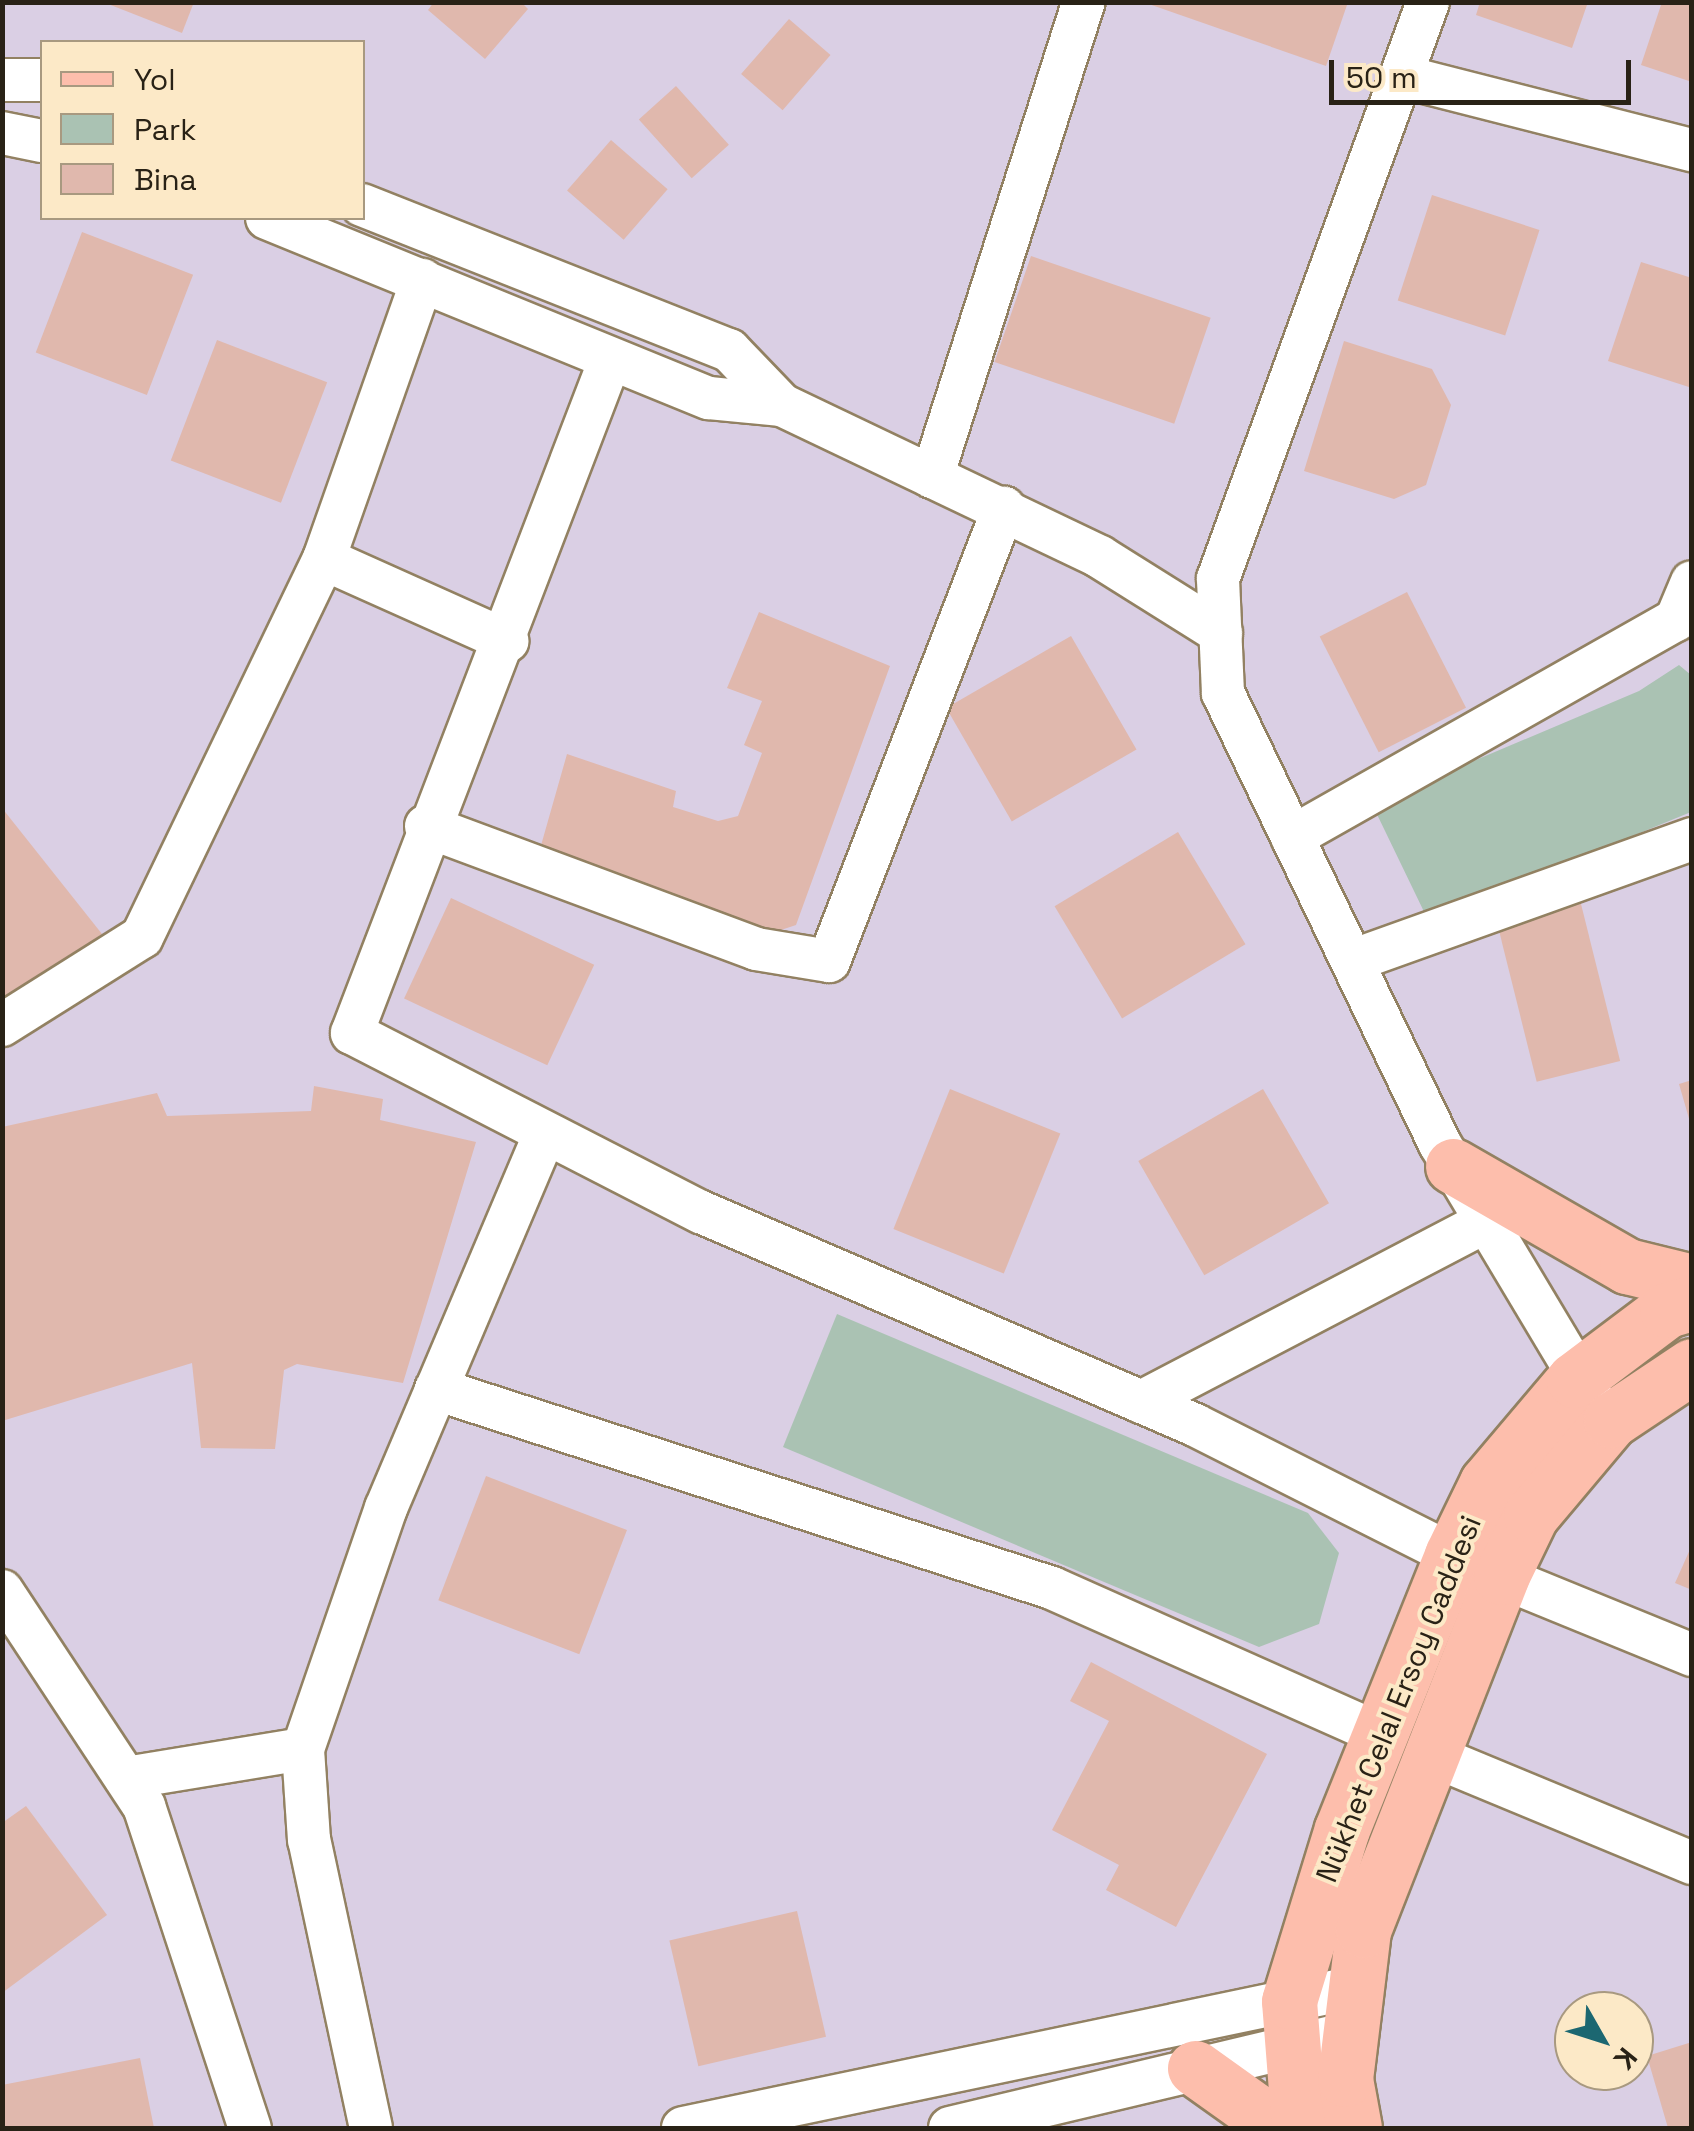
<!DOCTYPE html>
<meta charset="utf-8">
<style>
body{margin:0}
#map{position:relative;width:1694px;height:2131px;overflow:hidden;background:#eedcba;font-family:"Space Grotesk",sans-serif}
div>[style]{position:absolute}
[style*='--x']{left:calc(var(--x)*1px);top:calc(var(--y)*1px);width:calc(var(--w)*1px);rotate:calc(var(--a)*1deg)}
.commercial>*{inset:0;background:#dacfe4}
.green>*{inset:0;background:#aac2b3}
.building>*{inset:0;background:#e0b8ad;transform-origin:0 0}
.roads{filter:drop-shadow(2px 0 #928162) drop-shadow(-2px 0 #928162) drop-shadow(0 2px #928162) drop-shadow(0 -2px #928162)}
.minor>*{height:42px;margin:-21px;padding:0 21px;transform-origin:21px;border-radius:21px;background:#fff}
.major>*{height:55px;margin:-27.5px;padding:0 27.5px;transform-origin:27.5px;border-radius:27.5px;background:#fdbeac}
span{translate:-50% -50%;white-space:nowrap;text-align:center;line-height:1.15;-webkit-text-stroke:8px #fce9c7;paint-order:stroke}
.street-label{font-size:30px;color:#292216}
.frame{position:absolute;inset:0;border:5px solid #292216;pointer-events:none}
.legend{position:absolute;left:40px;top:40px;width:325px;height:180px;box-sizing:border-box;background:#fce9c7;border:2px solid #a89980;margin:0;padding:12px 18px;list-style:none;font-size:30px;color:#292216}
.legend li{display:flex;align-items:center;gap:20px;height:50px}
.legend b{width:50px;border:2px solid #a89980}
.north{position:absolute;left:1554px;top:1991px;width:100px;height:100px;box-sizing:border-box;background:#fce9c7;border:2px solid #a89980;border-radius:50%;rotate:129deg;font-size:28px;font-weight:700;line-height:40px;text-align:center;color:#292216}
.north::after{content:'';display:block;margin:auto;width:35px;height:45px;background:#1c6771;clip-path:polygon(50% 0,100% 100%,50% 72%,0 100%)}
.scale{position:absolute;left:1329px;top:60px;width:302px;height:45px;box-sizing:border-box;border:5px solid #292216;border-top:0;padding-left:12px;font-size:30px;line-height:35px;white-space:nowrap;color:#292216;-webkit-text-stroke:8px #fce9c7;paint-order:stroke}
</style>
<div id="map">
<div class="commercial">
<div style="clip-path:polygon(evenodd,3px 3px,1691px 3px,1691px 2128px,3px 2128px,3px 3px,42px 42px,362px 42px,362px 218px,42px 218px,42px 42px,3px 3px,1574px 2011px,1634px 2011px,1634px 2071px,1574px 2071px,1574px 2011px)"></div>
</div>
<div class="green">
<div style="clip-path:polygon(1679px 665px,1691px 675px,1691px 812px,1428px 920px,1372px 804px,1639px 691px)"></div>
<div style="clip-path:polygon(837px 1314px,1308px 1513px,1339px 1553px,1319px 1624px,1259px 1647px,783px 1447px)"></div>
</div>
<div class="building">
<div style="clip-path:polygon(103px 2px,194px 2px,182px 33px)"></div>
<div style="clip-path:polygon(434px 2px,521px 2px,528px 9px,485px 59px,428px 10px)"></div>
<div style="clip-path:polygon(1143px 2px,1348px 2px,1326px 66px)"></div>
<div style="clip-path:polygon(1480px 2px,1588px 2px,1572px 48px,1476px 15px)"></div>
<div style="clip-path:polygon(1662px 2px,1692px 2px,1692px 82px,1641px 65px)"></div>
<div style="left:789px;top:19px;width:55px;height:73px;rotate:41deg"></div>
<div style="left:676px;top:86px;width:79px;height:50px;rotate:48deg"></div>
<div style="left:611px;top:140px;width:75px;height:67px;rotate:41deg"></div>
<div style="left:1432px;top:195px;width:113px;height:111px;rotate:18deg"></div>
<div style="left:82px;top:232px;width:119px;height:129px;rotate:21deg"></div>
<div style="left:1031px;top:256px;width:190px;height:112px;rotate:19deg"></div>
<div style="clip-path:polygon(1641px 262px,1692px 278px,1692px 388px,1608px 361px)"></div>
<div style="left:217px;top:340px;width:118px;height:129px;rotate:21deg"></div>
<div style="clip-path:polygon(1344px 341px,1432px 369px,1451px 405px,1426px 485px,1394px 499px,1304px 471px)"></div>
<div style="left:1407px;top:592px;width:130px;height:98px;rotate:63deg"></div>
<div style="clip-path:polygon(759px 612px,890px 666px,796px 925px,769px 934px,538px 856px,567px 754px,676px 791px,673px 807px,718px 821px,738px 816px,762px 753px,744px 745px,762px 701px,727px 688px)"></div>
<div style="left:1071px;top:636px;width:131px;height:144px;rotate:60deg"></div>
<div style="clip-path:polygon(2px 808px,102px 934px,2px 1014px)"></div>
<div style="left:1178px;top:832px;width:131px;height:144px;rotate:59deg"></div>
<div style="left:1579px;top:896px;width:170px;height:86px;rotate:76deg"></div>
<div style="left:451px;top:898px;width:158px;height:111px;rotate:25deg"></div>
<div style="clip-path:polygon(1692px 1080px,1692px 1122px,1690px 1122px,1679px 1084px)"></div>
<div style="clip-path:polygon(314px 1086px,383px 1099px,380px 1120px,476px 1142px,403px 1383px,297px 1364px,284px 1370px,275px 1449px,201px 1448px,192px 1363px,2px 1421px,2px 1127px,157px 1093px,167px 1116px,311px 1111px)"></div>
<div style="left:950px;top:1089px;width:119px;height:151px;rotate:22deg"></div>
<div style="left:1263px;top:1089px;width:132px;height:144px;rotate:60deg"></div>
<div style="left:486px;top:1476px;width:151px;height:133px;rotate:21deg"></div>
<div style="clip-path:polygon(1692px 1545px,1692px 1590px,1675px 1583px)"></div>
<div style="clip-path:polygon(1091px 1662px,1267px 1754px,1176px 1927px,1106px 1890px,1119px 1865px,1052px 1830px,1109px 1721px,1070px 1701px)"></div>
<div style="clip-path:polygon(26px 1806px,107px 1915px,2px 1993px,2px 1823px)"></div>
<div style="left:797px;top:1911px;width:129px;height:131px;rotate:77deg"></div>
<div style="clip-path:polygon(1692px 2042px,1692px 2128px,1668px 2128px,1647px 2056px)"></div>
<div style="clip-path:polygon(140px 2058px,154px 2128px,2px 2128px,2px 2085px)"></div>
</div>
<div class="roads">
<div class="minor">
<div style="--x:1428;--y:2;--w:614;--a:110"></div>
<div style="--x:1218;--y:579;--w:114;--a:87.5"></div>
<div style="--x:1223;--y:693;--w:500;--a:64.31"></div>
<div style="--x:1440;--y:1144;--w:300;--a:59.1"></div>
<div style="--x:1401;--y:76;--w:300;--a:14.3"></div>
<div style="--x:2;--y:80;--w:40;--a:0"></div>
<div style="--x:2;--y:133;--w:41;--a:11.3"></div>
<div style="--x:362;--y:205;--w:395;--a:21.6"></div>
<div style="--x:729;--y:350;--w:76;--a:46.1"></div>
<div style="--x:267;--y:218;--w:477;--a:22.2"></div>
<div style="--x:709;--y:398;--w:73;--a:5.5"></div>
<div style="--x:782;--y:405;--w:352;--a:25.5"></div>
<div style="--x:1100;--y:557;--w:143;--a:32.1"></div>
<div style="--x:610;--y:360;--w:721;--a:110.97"></div>
<div style="--x:352;--y:1033;--w:392;--a:27.2"></div>
<div style="--x:701;--y:1212;--w:538;--a:23.32"></div>
<div style="--x:1195;--y:1425;--w:288;--a:26.8"></div>
<div style="--x:932;--y:477;--w:499;--a:-72.3"></div>
<div style="--x:324;--y:559;--w:201;--a:24.1"></div>
<div style="--x:426;--y:826;--w:352;--a:20.4"></div>
<div style="--x:756;--y:949;--w:74;--a:9.3"></div>
<div style="--x:829;--y:961;--w:486;--a:-68.9"></div>
<div style="--x:1292;--y:837;--w:441;--a:-29.5"></div>
<div style="--x:1676;--y:620;--w:41;--a:-67.2"></div>
<div style="--x:1357;--y:959;--w:356;--a:-19.7"></div>
<div style="--x:2;--y:1025;--w:165;--a:-32.2"></div>
<div style="--x:142;--y:937;--w:420;--a:-64.3"></div>
<div style="--x:324;--y:559;--w:296;--a:-70.6"></div>
<div style="--x:436;--y:1389;--w:647;--a:17.9"></div>
<div style="--x:1052;--y:1588;--w:359;--a:24"></div>
<div style="--x:1141;--y:1402;--w:388;--a:-27.6"></div>
<div style="--x:1501;--y:1577;--w:206;--a:22.2"></div>
<div style="--x:2;--y:1591;--w:258;--a:56.6"></div>
<div style="--x:144;--y:1806;--w:339;--a:71.8"></div>
<div style="--x:1431;--y:1755;--w:282;--a:22.5"></div>
<div style="--x:126;--y:1778;--w:179;--a:-9.3"></div>
<div style="--x:371;--y:2128;--w:295;--a:-102.1"></div>
<div style="--x:309;--y:1840;--w:91;--a:-93.8"></div>
<div style="--x:303;--y:1749;--w:255;--a:-71"></div>
<div style="--x:386;--y:1508;--w:404;--a:-67"></div>
<div style="--x:683;--y:2128;--w:683;--a:-11.84"></div>
<div style="--x:950;--y:2128;--w:409;--a:-13.4"></div>
</div>
<div class="major">
<div style="--x:1453;--y:1166;--w:201;--a:29.9"></div>
<div style="--x:1627;--y:1266;--w:67;--a:13.8"></div>
<div style="--x:1195;--y:2068;--w:103;--a:35.5"></div>
<div style="--x:1299;--y:2128;--w:127;--a:-94.5"></div>
<div style="--x:1289;--y:2001;--w:180;--a:-72.9"></div>
<div style="--x:1342;--y:1829;--w:295;--a:-68.1"></div>
<div style="--x:1452;--y:1555;--w:80;--a:-64.1"></div>
<div style="--x:1487;--y:1483;--w:135;--a:-49.8"></div>
<div style="--x:1574;--y:1380;--w:116;--a:-37"></div>
<div style="--x:1667;--y:1310;--w:26;--a:-16"></div>
<div style="--x:1354;--y:2128;--w:50;--a:-100.4"></div>
<div style="--x:1345;--y:2079;--w:150;--a:-83.1"></div>
<div style="--x:1363;--y:1930;--w:379;--a:-68.6"></div>
<div style="--x:1501;--y:1577;--w:69;--a:-64.2"></div>
<div style="--x:1531;--y:1515;--w:124;--a:-49.9"></div>
<div style="--x:1611;--y:1420;--w:97;--a:-33.7"></div>
</div>
</div>
<div class="street-label">
<span style="left:1399px;top:1699px;rotate:-68deg">Nükhet Celal Ersoy Caddesi</span>
</div>
<div class="frame"></div>
<ul class="legend">
<li><b style="height:12px;background:#fdbeac"></b>Yol</li>
<li><b style="height:28px;background:#aac2b3"></b>Park</li>
<li><b style="height:28px;background:#e0b8ad"></b>Bina</li>
</ul>
<div class="north">K</div>
<div class="scale">50 m</div>
</div>
